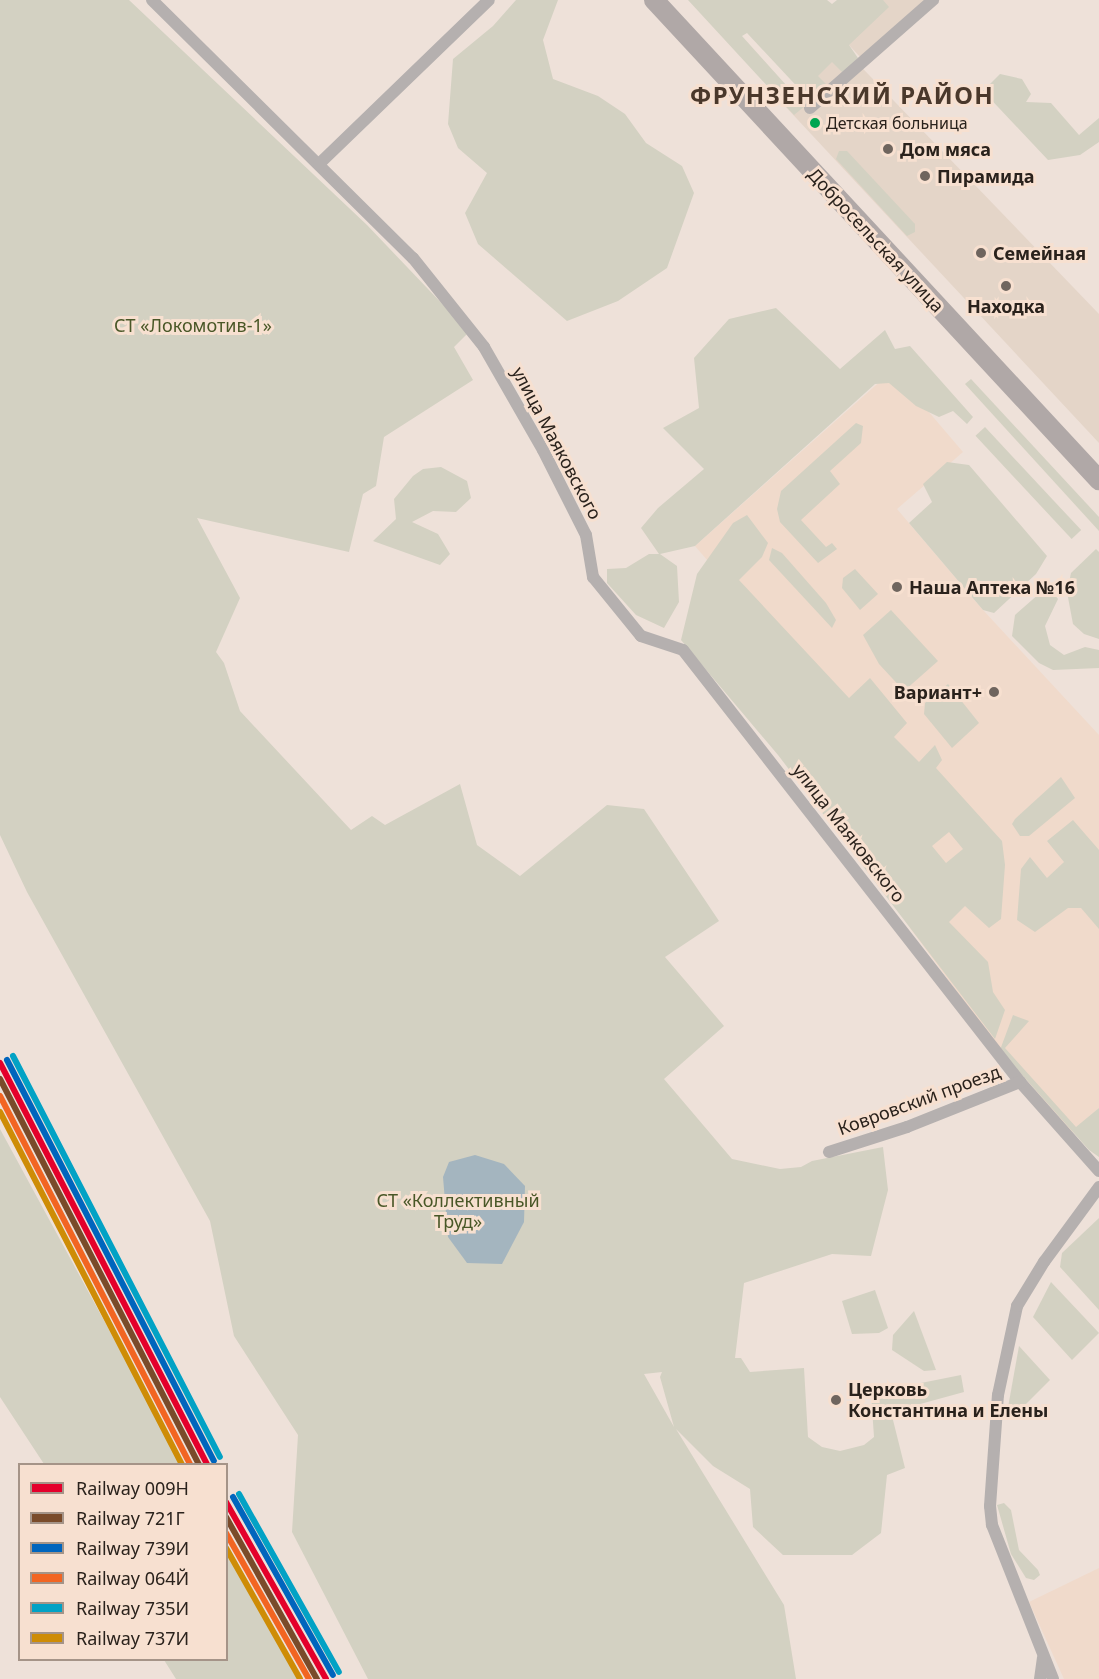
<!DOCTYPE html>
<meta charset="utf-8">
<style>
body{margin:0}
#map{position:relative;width:1099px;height:1679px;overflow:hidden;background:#eee1d9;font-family:"Noto Sans",sans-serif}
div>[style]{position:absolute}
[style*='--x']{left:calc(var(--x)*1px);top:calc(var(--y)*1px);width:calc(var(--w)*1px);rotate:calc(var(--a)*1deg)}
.commercial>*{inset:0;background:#e4d5c8}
.built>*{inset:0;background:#f0dacb}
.green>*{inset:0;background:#d3d1c2;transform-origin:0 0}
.water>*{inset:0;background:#a4b5bf}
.street>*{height:12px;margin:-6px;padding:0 6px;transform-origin:6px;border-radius:6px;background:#b5b0af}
.primary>*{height:20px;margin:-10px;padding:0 10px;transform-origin:10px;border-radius:10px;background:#b0a8a7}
.rail-1>*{height:6px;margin:-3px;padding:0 3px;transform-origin:3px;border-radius:3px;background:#e4002b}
.rail-2>*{height:6px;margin:-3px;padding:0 3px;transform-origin:3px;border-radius:3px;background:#7a4b2a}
.rail-3>*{height:6px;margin:-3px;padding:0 3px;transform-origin:3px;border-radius:3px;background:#0065bd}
.rail-4>*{height:6px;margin:-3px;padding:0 3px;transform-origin:3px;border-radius:3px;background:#f26522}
.rail-5>*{height:6px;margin:-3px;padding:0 3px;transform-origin:3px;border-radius:3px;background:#02a2c5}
.rail-6>*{height:6px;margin:-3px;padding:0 3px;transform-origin:3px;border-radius:3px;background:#ce8c06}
.dots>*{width:16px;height:16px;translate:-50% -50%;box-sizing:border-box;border:3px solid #f7e0d0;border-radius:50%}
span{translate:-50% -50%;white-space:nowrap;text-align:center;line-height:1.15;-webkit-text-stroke:6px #f7e0d0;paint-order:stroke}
.bus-label{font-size:16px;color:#2a221c}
.left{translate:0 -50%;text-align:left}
.poi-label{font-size:18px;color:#2a221c;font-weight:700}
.right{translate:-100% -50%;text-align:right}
.street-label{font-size:18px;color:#2a221c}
.park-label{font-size:18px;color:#495727}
.district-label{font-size:24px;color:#4a382b;font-weight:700;letter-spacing:1.5px}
.legend{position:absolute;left:18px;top:1463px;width:210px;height:198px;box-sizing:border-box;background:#f7e0d0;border:2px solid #a59488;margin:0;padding:8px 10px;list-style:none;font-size:18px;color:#2a221c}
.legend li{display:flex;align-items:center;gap:12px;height:30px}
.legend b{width:30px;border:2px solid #a59488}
</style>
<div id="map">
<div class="commercial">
<div style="clip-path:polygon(873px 0,925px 0,861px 58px,837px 32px)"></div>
<div style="clip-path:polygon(843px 48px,1099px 314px,1099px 443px,784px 105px)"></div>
</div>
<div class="built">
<div style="clip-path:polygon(893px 370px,963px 452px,897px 509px,983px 610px,1099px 735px,1099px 1108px,1072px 1132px,1000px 1050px,910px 928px,925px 813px,695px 546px)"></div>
<div style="clip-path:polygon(1099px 1568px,1099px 1679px,1064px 1679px,1029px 1602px)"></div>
</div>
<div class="green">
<div style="clip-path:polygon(evenodd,0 0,129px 0,367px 225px,469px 332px,454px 347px,473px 380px,384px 437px,376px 486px,363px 494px,349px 552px,197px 518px,240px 598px,216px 652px,224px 663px,240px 711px,351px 830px,372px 816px,385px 825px,460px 784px,477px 845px,520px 876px,607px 805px,644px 809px,719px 921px,665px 957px,724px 1026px,664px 1079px,732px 1159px,780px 1169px,801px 1167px,812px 1161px,883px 1147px,888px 1190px,871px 1256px,832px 1254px,744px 1283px,735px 1358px,741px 1358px,750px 1372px,804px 1368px,808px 1437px,822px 1447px,840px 1451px,864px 1445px,874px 1437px,871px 1393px,961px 1375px,964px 1392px,891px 1412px,905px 1468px,887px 1475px,881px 1533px,852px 1555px,783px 1555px,753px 1527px,750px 1489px,713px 1466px,676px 1429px,784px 1605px,796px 1679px,368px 1679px,292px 1532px,298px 1435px,234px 1336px,210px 1221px,27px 892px,0 835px,0 0,662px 1372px,660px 1377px,674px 1427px,644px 1374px,662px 1372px)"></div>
<div style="clip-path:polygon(516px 0,558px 0,543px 40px,553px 79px,598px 96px,625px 114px,646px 143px,682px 166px,694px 193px,667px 268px,618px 301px,567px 321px,478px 244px,465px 213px,487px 173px,458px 148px,448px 124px,453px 59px,493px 26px)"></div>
<div style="clip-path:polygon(688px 0,827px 0,832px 4px,837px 0,883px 0,889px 7px,849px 45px,858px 58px,843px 73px,832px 62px,818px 76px,829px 87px,813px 99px,804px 94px,747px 33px,742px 36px,805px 106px,794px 115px)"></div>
<div style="clip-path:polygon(1000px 74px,1022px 79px,1031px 94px,1026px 102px,1051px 103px,1079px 135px,1099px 118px,1099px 142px,1080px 155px,1048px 160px,983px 91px)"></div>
<div style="clip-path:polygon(839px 151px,847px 151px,915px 224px,915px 232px,907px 236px,836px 159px)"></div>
<div style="clip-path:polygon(776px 308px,840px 369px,885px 330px,895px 349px,910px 346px,973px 417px,967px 424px,953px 411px,939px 417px,916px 406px,889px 383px,875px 384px,695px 546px,660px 554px,677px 566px,679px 602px,664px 628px,636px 615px,607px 583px,607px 569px,626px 568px,649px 554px,659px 554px,641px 528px,658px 508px,704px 469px,663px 428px,699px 408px,694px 358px,729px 319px)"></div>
<div style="clip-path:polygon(971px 379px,1099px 517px,1099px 531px,965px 384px)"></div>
<div style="clip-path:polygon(856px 423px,863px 426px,861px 443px,830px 471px,840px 484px,801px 520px,826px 547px,832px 543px,837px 549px,818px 563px,780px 522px,777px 509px,781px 491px)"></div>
<div style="left:985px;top:427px;width:141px;height:13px;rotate:47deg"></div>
<div style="clip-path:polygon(947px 462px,969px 465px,1047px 556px,1036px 574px,994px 613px,983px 610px,909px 523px,932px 502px,923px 484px)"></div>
<div style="clip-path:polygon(441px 467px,467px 481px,471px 498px,456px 512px,433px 511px,412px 522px,438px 534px,450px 554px,440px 565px,373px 541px,396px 519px,394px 499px,413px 476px,423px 469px)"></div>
<div style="clip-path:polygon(evenodd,747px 515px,768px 543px,762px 557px,739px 580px,849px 698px,870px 678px,907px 723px,894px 737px,919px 762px,935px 745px,942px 760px,936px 768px,1002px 841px,1005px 865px,1001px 919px,989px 928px,965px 906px,949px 922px,988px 962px,993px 992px,1005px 1010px,995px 1039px,778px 755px,681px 640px,697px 574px,733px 523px,747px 515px,949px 832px,963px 849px,946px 863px,932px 846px,949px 832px)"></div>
<div style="clip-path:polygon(772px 548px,782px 553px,826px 603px,836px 620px,832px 628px,769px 560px)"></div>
<div style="clip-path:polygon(1096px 549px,1099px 552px,1099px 639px,1084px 634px,1073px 624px,1067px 592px,1071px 573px)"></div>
<div style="clip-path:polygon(855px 569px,878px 594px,860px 610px,842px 588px,843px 578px)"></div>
<div style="clip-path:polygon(1048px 586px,1058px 599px,1045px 626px,1050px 645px,1064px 655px,1085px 647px,1099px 650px,1099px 668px,1053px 670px,1039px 663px,1012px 636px,1015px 615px)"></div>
<div style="clip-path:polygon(891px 610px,938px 661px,904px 691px,879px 664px,863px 635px)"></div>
<div style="clip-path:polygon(948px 684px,979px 723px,952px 748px,924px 714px,925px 703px)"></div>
<div style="clip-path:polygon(1061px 777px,1075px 798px,1029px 836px,1020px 836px,1012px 824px,1015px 819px)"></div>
<div style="clip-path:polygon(1073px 820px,1099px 850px,1099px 929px,1081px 908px,1068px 908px,1035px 932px,1017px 920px,1021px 869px,1030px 857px,1047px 878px,1064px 862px,1047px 841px)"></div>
<div style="clip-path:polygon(1013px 1015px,1029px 1021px,1005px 1048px,1076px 1127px,1099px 1108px,1099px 1157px,1089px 1150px,1000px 1050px)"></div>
<div style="clip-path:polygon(0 1129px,158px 1420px,183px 1464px,44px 1464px,0 1397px)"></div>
<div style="clip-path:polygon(1099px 1218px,1099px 1310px,1060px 1267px,1062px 1253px)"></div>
<div style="clip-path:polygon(1051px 1282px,1099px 1333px,1072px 1360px,1033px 1317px)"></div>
<div style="clip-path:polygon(875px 1290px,888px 1328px,879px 1333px,852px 1334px,842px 1301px)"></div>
<div style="clip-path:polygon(914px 1311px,936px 1370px,924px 1371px,892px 1350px,893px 1335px)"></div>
<div style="clip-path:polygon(1019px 1346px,1050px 1380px,1016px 1414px,1007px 1413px)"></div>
<div style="clip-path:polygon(1004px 1503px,1011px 1510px,1019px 1550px,1038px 1570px,1040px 1575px,1034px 1580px,1026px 1578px,1011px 1554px,997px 1505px)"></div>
<div style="clip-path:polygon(227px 1544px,300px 1679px,176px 1679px,164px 1660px,226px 1660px)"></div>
</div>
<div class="water">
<div style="clip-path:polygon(475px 1155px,504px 1164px,525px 1186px,524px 1222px,502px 1264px,467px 1263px,448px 1237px,443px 1177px,449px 1162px)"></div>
</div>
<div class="street">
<div style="--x:152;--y:0;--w:367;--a:44.7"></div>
<div style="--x:413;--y:258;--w:114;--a:51.4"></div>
<div style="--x:484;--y:347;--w:119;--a:60.2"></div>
<div style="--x:543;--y:450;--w:95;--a:63.2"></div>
<div style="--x:586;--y:535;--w:43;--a:80.5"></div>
<div style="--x:593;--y:577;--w:76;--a:50.9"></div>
<div style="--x:641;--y:636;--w:44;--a:18.4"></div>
<div style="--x:683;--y:650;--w:548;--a:52.04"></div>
<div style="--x:1020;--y:1082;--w:119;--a:48.4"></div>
<div style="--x:810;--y:108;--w:164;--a:-41.3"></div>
<div style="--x:319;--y:164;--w:236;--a:-44"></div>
<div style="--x:829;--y:1152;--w:82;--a:-17.8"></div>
<div style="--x:907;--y:1127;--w:122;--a:-21.7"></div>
<div style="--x:1040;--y:1679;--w:21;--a:-82"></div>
<div style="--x:1053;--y:1679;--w:166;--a:-111.6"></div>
<div style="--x:992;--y:1525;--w:19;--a:-96"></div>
<div style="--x:990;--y:1506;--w:111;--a:-85.9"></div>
<div style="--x:998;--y:1395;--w:91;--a:-77.9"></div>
<div style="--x:1017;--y:1306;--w:52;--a:-58.5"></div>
<div style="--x:1044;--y:1262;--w:93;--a:-53.7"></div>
</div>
<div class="primary">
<div style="--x:654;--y:0;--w:655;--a:47.17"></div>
</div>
<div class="rail-1">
<div style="--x:0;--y:1063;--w:451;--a:62.7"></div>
<div style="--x:226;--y:1502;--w:203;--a:60.5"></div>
</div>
<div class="rail-2">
<div style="--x:0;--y:1079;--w:433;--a:62.7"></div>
<div style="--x:226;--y:1517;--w:186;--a:60.7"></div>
</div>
<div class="rail-3">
<div style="--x:7;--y:1060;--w:451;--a:62.7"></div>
<div style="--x:233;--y:1497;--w:204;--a:60.7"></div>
</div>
<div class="rail-4">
<div style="--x:0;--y:1096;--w:414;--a:62.7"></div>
<div style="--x:226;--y:1533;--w:168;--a:60.4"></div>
</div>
<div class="rail-5">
<div style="--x:13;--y:1056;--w:451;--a:62.7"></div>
<div style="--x:239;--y:1494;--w:204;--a:60.7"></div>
</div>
<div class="rail-6">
<div style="--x:0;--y:1112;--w:396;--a:62.7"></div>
<div style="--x:226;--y:1548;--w:150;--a:60.5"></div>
</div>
<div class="dots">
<div style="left:815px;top:123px;background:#00a651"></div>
<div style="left:888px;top:149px;background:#6f655e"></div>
<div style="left:925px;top:176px;background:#6f655e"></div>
<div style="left:981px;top:253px;background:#6f655e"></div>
<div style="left:1006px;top:286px;background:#6f655e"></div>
<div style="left:897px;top:587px;background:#6f655e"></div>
<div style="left:994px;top:692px;background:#6f655e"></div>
<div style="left:836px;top:1400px;background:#6f655e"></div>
</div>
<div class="bus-label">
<span class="left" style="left:826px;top:123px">Детская больница</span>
</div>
<div class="poi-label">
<span class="left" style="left:900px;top:149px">Дом мяса</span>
<span class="left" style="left:937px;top:176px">Пирамида</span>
<span class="left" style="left:993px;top:253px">Семейная</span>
<span style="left:1006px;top:306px">Находка</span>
<span class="left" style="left:909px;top:587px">Наша Аптека №16</span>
<span class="right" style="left:982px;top:692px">Вариант+</span>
<span class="left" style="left:848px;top:1400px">Церковь<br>Константина и Елены</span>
</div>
<div class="street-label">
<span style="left:876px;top:240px;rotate:47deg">Добросельская улица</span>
<span style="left:557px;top:443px;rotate:62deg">улица Маяковского</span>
<span style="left:849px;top:833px;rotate:52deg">улица Маяковского</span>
<span style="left:919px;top:1100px;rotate:-20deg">Ковровский проезд</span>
</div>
<div class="park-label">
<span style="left:193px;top:325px">СТ «Локомотив-1»</span>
<span style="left:458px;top:1211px">СТ «Коллективный<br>Труд»</span>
</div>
<div class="district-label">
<span style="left:842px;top:95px">ФРУНЗЕНСКИЙ РАЙОН</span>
</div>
<ul class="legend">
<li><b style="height:8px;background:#e4002b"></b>Railway 009Н</li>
<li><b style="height:8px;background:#7a4b2a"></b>Railway 721Г</li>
<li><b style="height:8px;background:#0065bd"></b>Railway 739И</li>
<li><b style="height:8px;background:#f26522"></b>Railway 064Й</li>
<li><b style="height:8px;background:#02a2c5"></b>Railway 735И</li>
<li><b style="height:8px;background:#ce8c06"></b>Railway 737И</li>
</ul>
</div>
